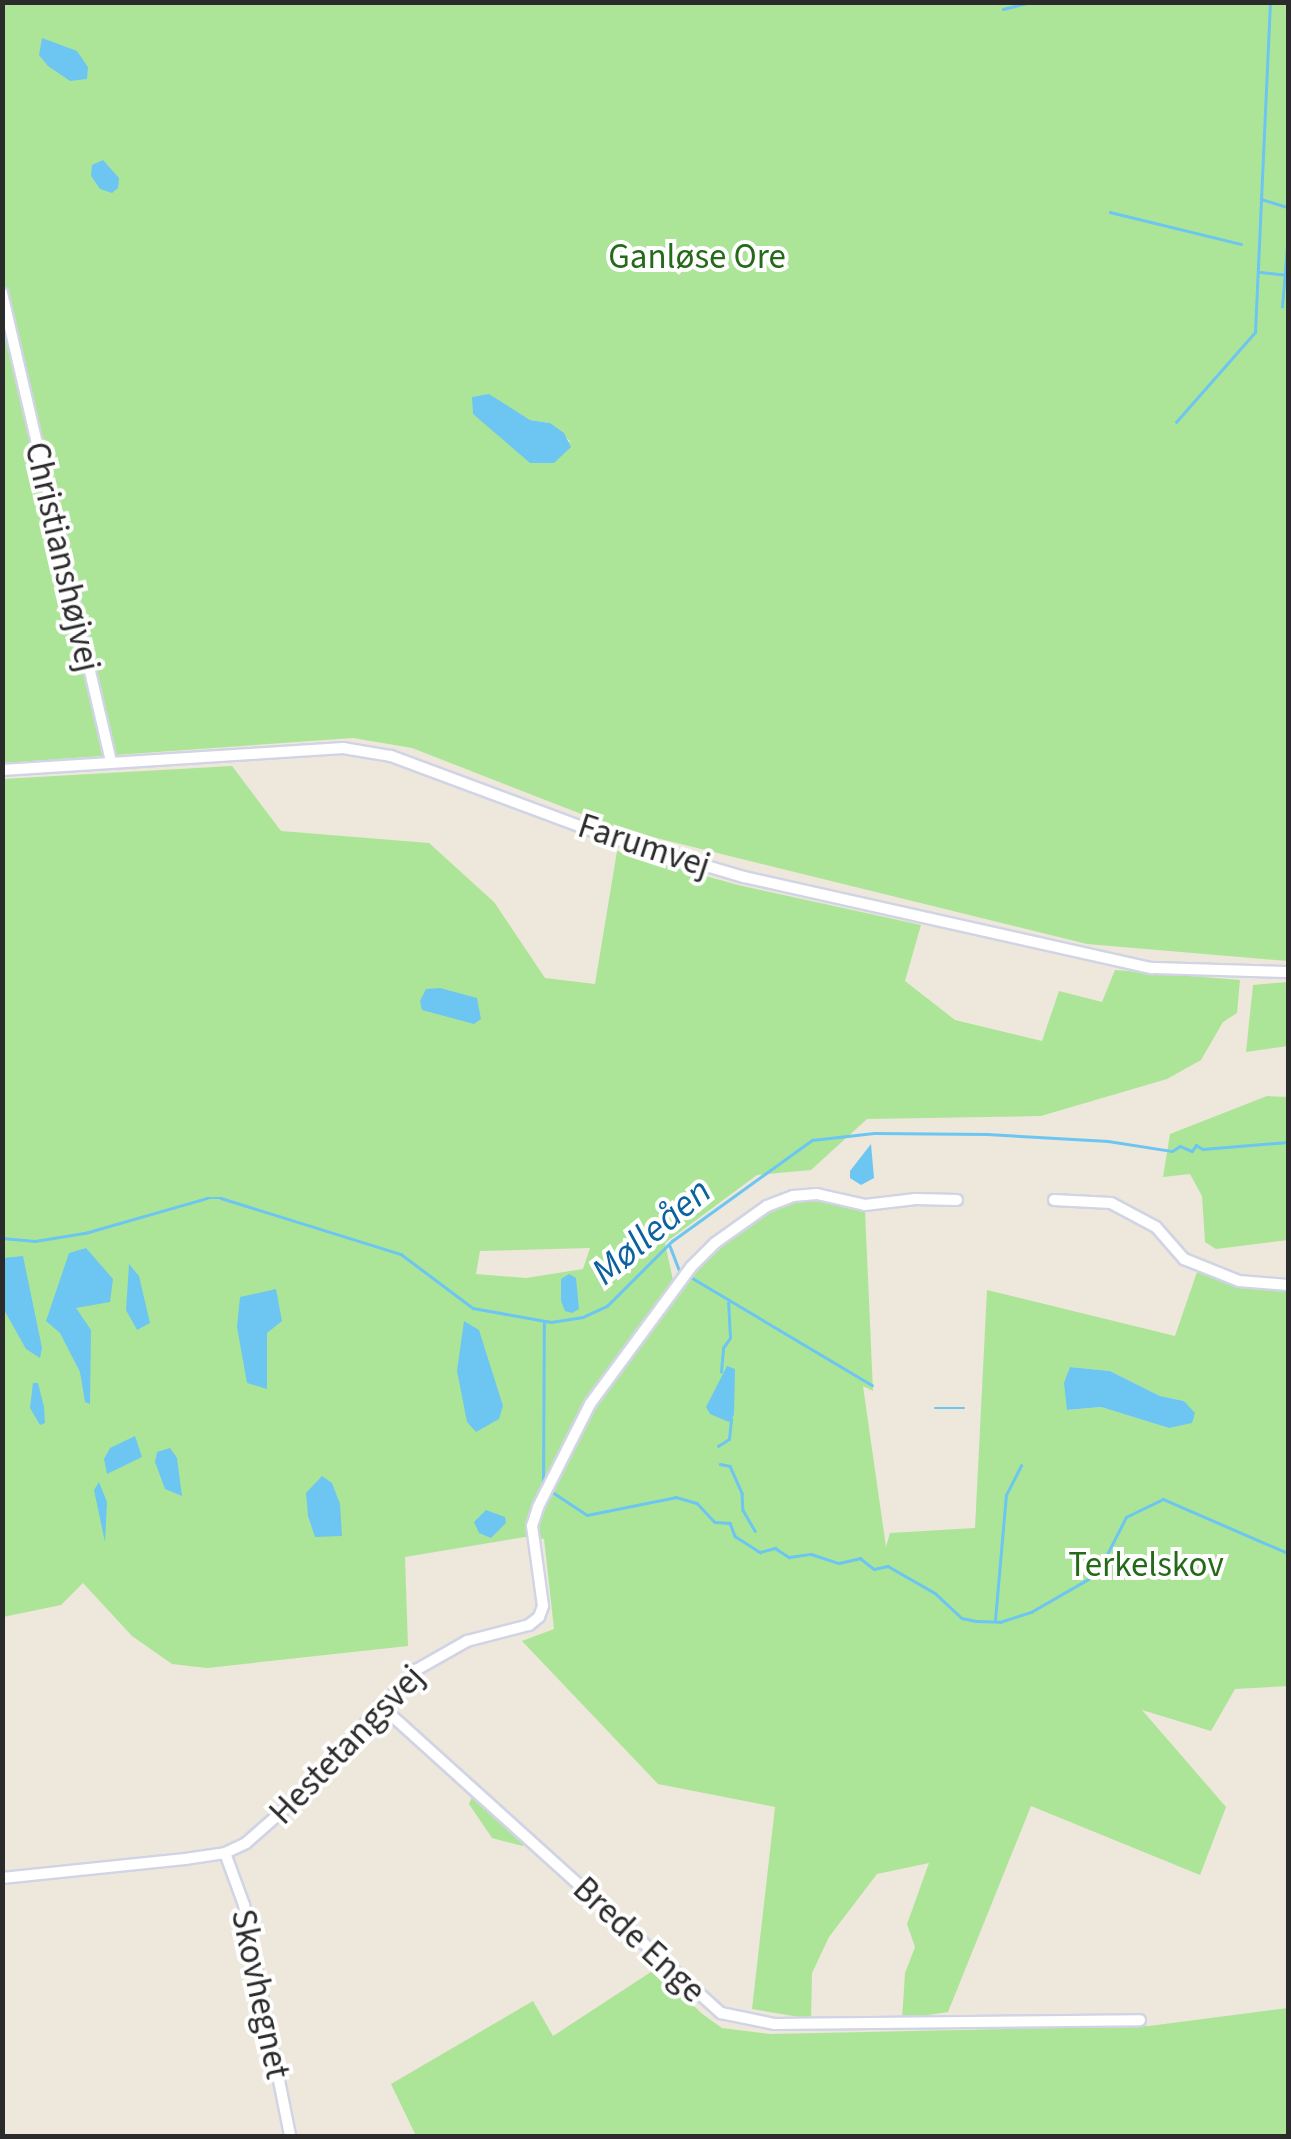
<!DOCTYPE html>
<meta charset="utf-8">
<style>
body{margin:0}
#map{position:relative;width:1291px;height:2139px;overflow:hidden;background:#ede7dc;font-family:"Source Sans 3",sans-serif}
div>[style]{position:absolute}
[style*='--x']{left:calc(var(--x)*1px);top:calc(var(--y)*1px);width:calc(var(--w)*1px);rotate:calc(var(--a)*1deg)}
.green>*{inset:0;background:#ade598}
.water>*{inset:0;background:#6dc5f1}
.stream>*{height:2.5px;margin:-1.25px;padding:0 1.25px;transform-origin:1.25px;border-radius:1.25px;background:#6dc5f1}
.roads{filter:drop-shadow(2px 0 #d1d4e4) drop-shadow(-2px 0 #d1d4e4) drop-shadow(0 2px #d1d4e4) drop-shadow(0 -2px #d1d4e4)}
.minor>*{height:10px;margin:-5px;padding:0 5px;transform-origin:5px;border-radius:5px;background:#fff}
span{translate:-50% -50%;white-space:nowrap;text-align:center;line-height:1.15;-webkit-text-stroke:8px #fff;paint-order:stroke}
.park-label{font-size:35px;color:#246a19}
.street-label{font-size:35px;color:#2b2b2b}
.water-label{font-size:38px;color:#0b629f;font-style:italic}
.frame{position:absolute;inset:0;border:5px solid #2b2b2b;pointer-events:none}
</style>
<div id="map">
<div class="green">
<div style="clip-path:polygon(evenodd,2px 3px,1288px 3px,1288px 961px,1087px 944px,620px 829px,412px 748px,353px 738px,3px 763px,2px 3px,511px 409px,530px 420px,550px 423px,571px 442px,485px 423px,473px 414px,511px 409px)"></div>
<div style="clip-path:polygon(evenodd,232px 766px,281px 831px,429px 843px,494px 902px,545px 978px,595px 984px,617px 851px,738px 885px,921px 925px,905px 981px,955px 1020px,1042px 1041px,1059px 991px,1102px 1002px,1115px 970px,1240px 980px,1237px 1013px,1223px 1022px,1201px 1060px,1167px 1079px,1041px 1116px,867px 1119px,811px 1170px,757px 1175px,665px 1243px,673px 1280px,622px 1358px,627px 1361px,698px 1266px,721px 1242px,777px 1205px,811px 1197px,865px 1211px,873px 1391px,863px 1386px,886px 1547px,890px 1533px,975px 1528px,987px 1290px,1175px 1336px,1197px 1272px,1243px 1287px,1288px 1291px,1288px 1686px,1235px 1689px,1211px 1731px,1142px 1710px,1226px 1807px,1200px 1875px,1031px 1806px,948px 2012px,902px 2019px,905px 1973px,915px 1947px,907px 1924px,929px 1863px,877px 1874px,829px 1937px,812px 1973px,811px 2019px,752px 2009px,775px 1807px,658px 1784px,522px 1641px,554px 1629px,544px 1539px,525px 1537px,405px 1557px,408px 1646px,207px 1668px,172px 1664px,132px 1636px,83px 1583px,61px 1605px,3px 1617px,2px 779px,232px 766px,590px 1248px,583px 1269px,526px 1278px,476px 1274px,480px 1251px,590px 1248px,232px 766px,1070px 1367px,1110px 1371px,1160px 1396px,1184px 1401px,1169px 1428px,1101px 1407px,1068px 1410px,1070px 1367px)"></div>
<div style="clip-path:polygon(1288px 982px,1288px 1046px,1246px 1052px,1253px 985px)"></div>
<div style="clip-path:polygon(1267px 1096px,1288px 1097px,1288px 1240px,1216px 1249px,1205px 1242px,1202px 1196px,1190px 1174px,1163px 1177px,1170px 1134px)"></div>
<div style="clip-path:polygon(472px 1797px,524px 1845px,523px 1846px,492px 1838px,469px 1804px)"></div>
<div style="clip-path:polygon(657px 1968px,701px 2013px,722px 2028px,771px 2034px,1149px 2026px,1288px 2008px,1288px 2136px,416px 2136px,391px 2084px,533px 2001px,553px 2036px)"></div>
</div>
<div class="water">
<div style="clip-path:polygon(42px 38px,77px 51px,88px 67px,87px 79px,70px 81px,48px 66px,39px 55px)"></div>
<div style="clip-path:polygon(103px 160px,119px 178px,118px 188px,112px 193px,100px 189px,91px 176px,92px 165px)"></div>
<div style="clip-path:polygon(489px 394px,530px 420px,550px 423px,564px 433px,571px 447px,554px 463px,530px 463px,473px 414px,472px 397px)"></div>
<div style="clip-path:polygon(440px 988px,477px 998px,481px 1019px,474px 1024px,422px 1010px,420px 1001px,426px 989px)"></div>
<div style="clip-path:polygon(871px 1144px,874px 1178px,861px 1185px,850px 1178px,850px 1171px)"></div>
<div style="clip-path:polygon(86px 1248px,113px 1279px,110px 1302px,76px 1308px,91px 1330px,90px 1404px,85px 1402px,80px 1372px,60px 1333px,46px 1321px,69px 1253px)"></div>
<div style="clip-path:polygon(23px 1256px,42px 1348px,40px 1358px,26px 1349px,3px 1308px,3px 1258px)"></div>
<div style="clip-path:polygon(129px 1264px,139px 1276px,150px 1323px,137px 1330px,126px 1310px)"></div>
<div style="clip-path:polygon(569px 1274px,576px 1278px,579px 1309px,572px 1313px,565px 1311px,561px 1301px,561px 1279px)"></div>
<div style="clip-path:polygon(276px 1289px,282px 1321px,267px 1333px,267px 1389px,247px 1383px,237px 1327px,240px 1297px)"></div>
<div style="clip-path:polygon(464px 1321px,479px 1330px,503px 1406px,499px 1419px,476px 1432px,467px 1422px,457px 1371px)"></div>
<div style="clip-path:polygon(727px 1366px,735px 1369px,734px 1415px,729px 1422px,710px 1414px,706px 1407px)"></div>
<div style="clip-path:polygon(1070px 1367px,1110px 1371px,1160px 1396px,1184px 1401px,1195px 1413px,1192px 1423px,1169px 1428px,1101px 1407px,1067px 1410px,1064px 1383px)"></div>
<div style="clip-path:polygon(33px 1383px,38px 1383px,44px 1407px,45px 1423px,40px 1425px,30px 1408px)"></div>
<div style="clip-path:polygon(135px 1436px,142px 1457px,107px 1474px,104px 1459px,110px 1448px)"></div>
<div style="clip-path:polygon(170px 1448px,177px 1458px,182px 1496px,165px 1489px,155px 1462px,157px 1452px)"></div>
<div style="clip-path:polygon(322px 1476px,332px 1483px,340px 1504px,342px 1536px,315px 1537px,308px 1516px,306px 1493px)"></div>
<div style="clip-path:polygon(99px 1482px,107px 1502px,105px 1542px,94px 1490px)"></div>
<div style="clip-path:polygon(486px 1510px,505px 1517px,506px 1523px,491px 1538px,479px 1533px,474px 1522px)"></div>
</div>
<div class="stream">
<div style="--x:1003;--y:9;--w:29;--a:-14"></div>
<div style="--x:1261;--y:199;--w:28;--a:17"></div>
<div style="--x:1110;--y:212;--w:135;--a:13.7"></div>
<div style="--x:1260;--y:272;--w:28;--a:6"></div>
<div style="--x:1282;--y:307;--w:73;--a:-85.3"></div>
<div style="--x:1176;--y:422;--w:120;--a:-48.7"></div>
<div style="--x:1255;--y:332;--w:330;--a:-87.4"></div>
<div style="--x:2;--y:1238;--w:33;--a:5"></div>
<div style="--x:35;--y:1241;--w:51;--a:-9.1"></div>
<div style="--x:85;--y:1233;--w:127;--a:-16"></div>
<div style="--x:207;--y:1198;--w:14;--a:0"></div>
<div style="--x:221;--y:1198;--w:189;--a:17.3"></div>
<div style="--x:401;--y:1254;--w:90;--a:36.9"></div>
<div style="--x:473;--y:1308;--w:79;--a:10.2"></div>
<div style="--x:551;--y:1322;--w:32;--a:-9"></div>
<div style="--x:583;--y:1317;--w:26;--a:-25"></div>
<div style="--x:607;--y:1306;--w:92;--a:-45"></div>
<div style="--x:672;--y:1241;--w:173;--a:-35.8"></div>
<div style="--x:812;--y:1140;--w:62;--a:-6.4"></div>
<div style="--x:874;--y:1133;--w:113;--a:0.5"></div>
<div style="--x:987;--y:1134;--w:121;--a:3.3"></div>
<div style="--x:1108;--y:1141;--w:65;--a:8.9"></div>
<div style="--x:1172;--y:1151;--w:9;--a:-32"></div>
<div style="--x:1180;--y:1146;--w:13;--a:23"></div>
<div style="--x:1192;--y:1151;--w:7;--a:-56"></div>
<div style="--x:1196;--y:1145;--w:8;--a:30"></div>
<div style="--x:1203;--y:1149;--w:85;--a:-4.7"></div>
<div style="--x:670;--y:1246;--w:26;--a:69"></div>
<div style="--x:689;--y:1276;--w:213;--a:30.8"></div>
<div style="--x:721;--y:1372;--w:24;--a:-85"></div>
<div style="--x:723;--y:1348;--w:12;--a:-55"></div>
<div style="--x:730;--y:1338;--w:35;--a:-93"></div>
<div style="--x:935;--y:1408;--w:29;--a:0"></div>
<div style="--x:718;--y:1446;--w:13;--a:-32"></div>
<div style="--x:729;--y:1439;--w:20;--a:-84"></div>
<div style="--x:720;--y:1464;--w:10;--a:11"></div>
<div style="--x:730;--y:1466;--w:30;--a:66"></div>
<div style="--x:742;--y:1493;--w:17;--a:87"></div>
<div style="--x:743;--y:1510;--w:24;--a:60"></div>
<div style="--x:543;--y:1486;--w:164;--a:-89.7"></div>
<div style="--x:551;--y:1491;--w:43;--a:33.7"></div>
<div style="--x:587;--y:1515;--w:91;--a:-11.4"></div>
<div style="--x:676;--y:1497;--w:22;--a:16"></div>
<div style="--x:697;--y:1503;--w:26;--a:47"></div>
<div style="--x:715;--y:1522;--w:15;--a:4"></div>
<div style="--x:730;--y:1523;--w:14;--a:69"></div>
<div style="--x:735;--y:1536;--w:30;--a:33"></div>
<div style="--x:760;--y:1552;--w:16;--a:-15"></div>
<div style="--x:775;--y:1548;--w:17;--a:33"></div>
<div style="--x:789;--y:1557;--w:22;--a:-8"></div>
<div style="--x:811;--y:1554;--w:29;--a:18"></div>
<div style="--x:839;--y:1563;--w:22;--a:-13"></div>
<div style="--x:860;--y:1558;--w:18;--a:38"></div>
<div style="--x:874;--y:1569;--w:14;--a:-12"></div>
<div style="--x:888;--y:1566;--w:54;--a:29.9"></div>
<div style="--x:935;--y:1593;--w:37;--a:43"></div>
<div style="--x:962;--y:1618;--w:14;--a:12"></div>
<div style="--x:976;--y:1621;--w:24;--a:2"></div>
<div style="--x:1000;--y:1622;--w:33;--a:-18"></div>
<div style="--x:1031;--y:1612;--w:76;--a:-29.9"></div>
<div style="--x:1097;--y:1574;--w:64;--a:-63"></div>
<div style="--x:1126;--y:1517;--w:41;--a:-25.9"></div>
<div style="--x:1163;--y:1499;--w:136;--a:23.4"></div>
<div style="--x:995;--y:1620;--w:125;--a:-85"></div>
<div style="--x:1006;--y:1495;--w:33;--a:-63"></div>
</div>
<div class="roads">
<div class="minor">
<div style="--x:2;--y:293;--w:482;--a:76.9"></div>
<div style="--x:2;--y:770;--w:342;--a:-3.7"></div>
<div style="--x:343;--y:748;--w:49;--a:9.5"></div>
<div style="--x:391;--y:756;--w:236;--a:20.4"></div>
<div style="--x:612;--y:838;--w:138;--a:16.5"></div>
<div style="--x:744;--y:877;--w:418;--a:12.6"></div>
<div style="--x:1152;--y:968;--w:136;--a:1.7"></div>
<div style="--x:1054;--y:1200;--w:57;--a:3"></div>
<div style="--x:1111;--y:1203;--w:51;--a:28.1"></div>
<div style="--x:1156;--y:1227;--w:43;--a:48.8"></div>
<div style="--x:1184;--y:1259;--w:59;--a:21.8"></div>
<div style="--x:1239;--y:1281;--w:49;--a:4.7"></div>
<div style="--x:380;--y:1705;--w:460;--a:42.1"></div>
<div style="--x:721;--y:2013;--w:54;--a:11.7"></div>
<div style="--x:774;--y:2024;--w:366;--a:-0.6"></div>
<div style="--x:225;--y:1853;--w:55;--a:69.9"></div>
<div style="--x:244;--y:1905;--w:236;--a:78.7"></div>
<div style="--x:2;--y:1878;--w:184;--a:-5.9"></div>
<div style="--x:185;--y:1859;--w:40;--a:-8.5"></div>
<div style="--x:225;--y:1853;--w:23;--a:-25"></div>
<div style="--x:246;--y:1843;--w:53;--a:-41.2"></div>
<div style="--x:286;--y:1808;--w:190;--a:-46.7"></div>
<div style="--x:416;--y:1670;--w:59;--a:-29.6"></div>
<div style="--x:467;--y:1641;--w:64;--a:-14.5"></div>
<div style="--x:529;--y:1625;--w:13;--a:-39"></div>
<div style="--x:539;--y:1617;--w:12;--a:-70"></div>
<div style="--x:543;--y:1606;--w:81;--a:-97.8"></div>
<div style="--x:532;--y:1526;--w:20;--a:-72"></div>
<div style="--x:538;--y:1507;--w:115;--a:-63.2"></div>
<div style="--x:590;--y:1404;--w:170;--a:-53.6"></div>
<div style="--x:691;--y:1267;--w:34;--a:-45"></div>
<div style="--x:715;--y:1243;--w:64;--a:-35.4"></div>
<div style="--x:767;--y:1206;--w:28;--a:-21"></div>
<div style="--x:793;--y:1196;--w:24;--a:-5"></div>
<div style="--x:817;--y:1194;--w:49;--a:12.9"></div>
<div style="--x:865;--y:1205;--w:51;--a:-6.7"></div>
<div style="--x:916;--y:1199;--w:41;--a:1.4"></div>
</div>
</div>
<div class="park-label">
<span style="left:697px;top:257px">Ganløse Ore</span>
<span style="left:1146px;top:1565px">Terkelskov</span>
</div>
<div class="street-label">
<span style="left:62px;top:557px;rotate:77deg">Christianshøjvej</span>
<span style="left:644px;top:846px;rotate:18deg">Farumvej</span>
<span style="left:347px;top:1745px;rotate:-46deg">Hestetangsvej</span>
<span style="left:639px;top:1940px;rotate:43deg">Brede Enge</span>
<span style="left:260px;top:1994px;rotate:78deg">Skovhegnet</span>
</div>
<div class="water-label">
<span style="left:652px;top:1232px;rotate:-40deg">Mølleåen</span>
</div>
<div class="frame"></div>
</div>
